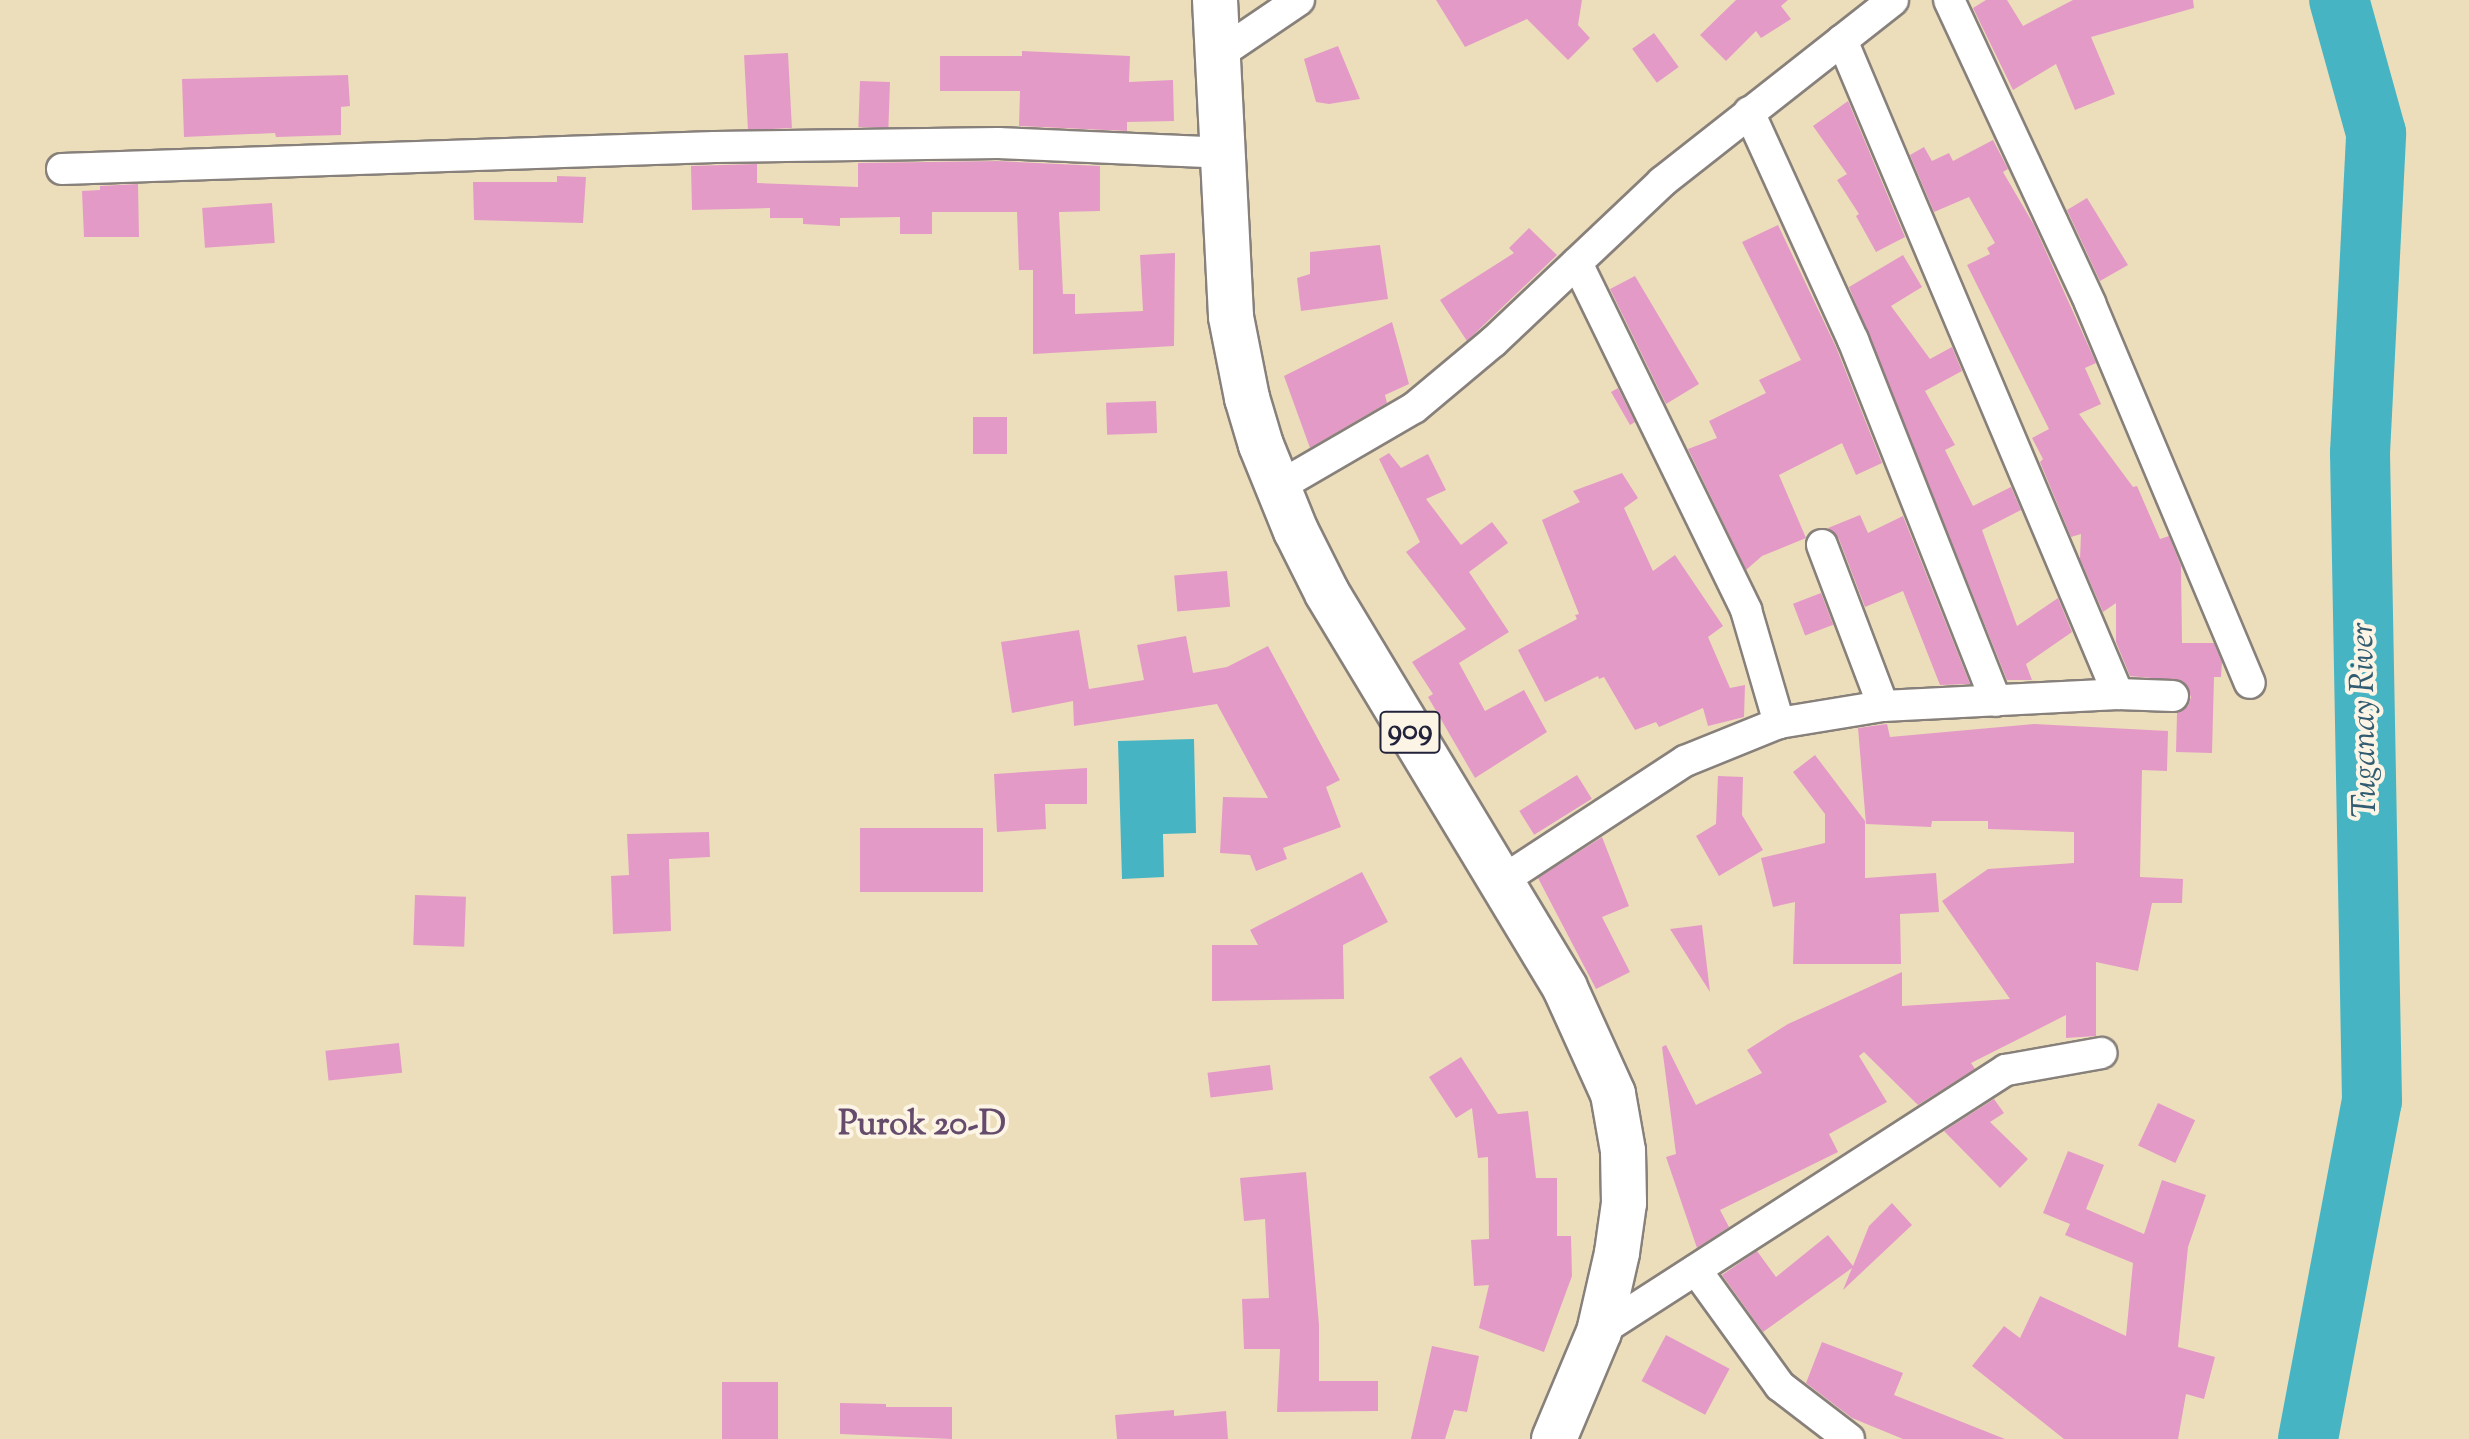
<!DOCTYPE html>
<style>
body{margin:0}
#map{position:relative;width:2469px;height:1439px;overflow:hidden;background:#ecdebb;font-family:"Sorts Mill Goudy",serif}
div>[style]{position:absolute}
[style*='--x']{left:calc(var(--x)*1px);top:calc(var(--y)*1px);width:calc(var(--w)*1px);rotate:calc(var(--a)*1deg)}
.water>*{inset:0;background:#47b4c3}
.river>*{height:60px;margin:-30px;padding:0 30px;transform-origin:30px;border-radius:30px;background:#47b4c3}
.building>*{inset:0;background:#e49ac6;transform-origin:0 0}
.roads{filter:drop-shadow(2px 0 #87807b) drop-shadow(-2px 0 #87807b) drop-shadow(0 2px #87807b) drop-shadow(0 -2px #87807b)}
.minor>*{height:30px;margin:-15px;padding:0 15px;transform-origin:15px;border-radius:15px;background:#fff}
.primary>*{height:44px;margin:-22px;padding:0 22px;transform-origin:22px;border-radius:22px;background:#fff}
span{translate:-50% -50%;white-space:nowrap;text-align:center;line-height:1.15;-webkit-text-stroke:8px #fcf5e5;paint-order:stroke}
.shield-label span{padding:2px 6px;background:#fcf5e5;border:2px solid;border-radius:6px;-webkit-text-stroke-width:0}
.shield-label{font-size:30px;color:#22223b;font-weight:700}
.water-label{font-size:34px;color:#315c71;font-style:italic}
.neighbourhood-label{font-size:34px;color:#664c6c;font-weight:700}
</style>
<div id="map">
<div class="water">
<div style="clip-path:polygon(1194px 739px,1196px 833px,1163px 834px,1164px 877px,1122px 879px,1118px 741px)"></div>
</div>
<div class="river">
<div style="--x:2308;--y:1439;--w:344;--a:-79.3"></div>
<div style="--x:2372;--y:1101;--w:648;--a:-91.06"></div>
<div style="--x:2360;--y:453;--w:320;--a:-87.1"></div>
<div style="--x:2376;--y:133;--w:138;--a:-105.5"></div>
</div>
<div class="building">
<div style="clip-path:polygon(1436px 0,1582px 0,1578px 25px,1590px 38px,1568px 60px,1527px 19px,1465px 47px)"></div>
<div style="clip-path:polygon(1736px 0,1788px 0,1781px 6px,1791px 19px,1761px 38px,1756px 31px,1726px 61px,1700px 35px)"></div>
<div style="clip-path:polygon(1986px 0,2007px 0,2023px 26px,2073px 0,2193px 0,2194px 8px,2091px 37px,2115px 94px,2075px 110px,2056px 64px,2013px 90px,1973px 8px)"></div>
<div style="left:1654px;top:33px;width:42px;height:27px;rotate:54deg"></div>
<div style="clip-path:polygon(1338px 46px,1360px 99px,1329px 104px,1316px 102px,1304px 59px)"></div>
<div style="clip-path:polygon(1022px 51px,1130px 56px,1129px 82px,1173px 80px,1174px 121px,1127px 122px,1127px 131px,1019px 126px,1020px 91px,940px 91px,940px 56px,1022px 56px)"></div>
<div style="left:788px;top:53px;width:75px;height:44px;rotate:87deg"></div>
<div style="clip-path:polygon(348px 75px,350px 106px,341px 107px,341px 135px,276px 137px,275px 133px,184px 137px,182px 79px)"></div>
<div style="left:860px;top:81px;width:30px;height:46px;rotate:2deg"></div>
<div style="clip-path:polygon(1848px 101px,1905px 237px,1876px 252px,1856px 216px,1859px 214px,1837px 180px,1847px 174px,1813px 126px)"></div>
<div style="clip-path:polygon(1993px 140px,2008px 169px,2003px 172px,2034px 225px,2096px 363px,2085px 368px,2101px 404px,2079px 414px,2133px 487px,2137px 486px,2160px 539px,2169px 536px,2181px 566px,2182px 643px,2214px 643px,2222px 662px,2221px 677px,2214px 677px,2212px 753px,2176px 752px,2177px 713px,2188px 706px,2191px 697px,2183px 681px,2130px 676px,2116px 642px,2116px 603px,2103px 612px,2080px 559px,2081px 534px,2071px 537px,2040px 462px,2043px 459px,2032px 438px,2049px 429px,1967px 265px,1990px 254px,1987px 248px,1995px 243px,1969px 197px,1934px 212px,1910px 155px,1924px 147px,1932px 161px,1949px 153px,1953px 161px)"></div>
<div style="clip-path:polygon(998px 161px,1100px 166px,1100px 211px,1059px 212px,1063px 294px,1075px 294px,1075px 314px,1143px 311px,1140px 255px,1175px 253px,1174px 346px,1033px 354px,1033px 270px,1019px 270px,1017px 212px,932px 212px,932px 234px,900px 234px,900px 217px,840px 218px,840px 226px,803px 224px,803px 218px,770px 218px,770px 208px,692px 210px,691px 166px,757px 164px,757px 183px,858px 187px,858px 163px)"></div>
<div style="clip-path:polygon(557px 176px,586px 177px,583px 223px,474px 220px,473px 182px,557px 182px)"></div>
<div style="clip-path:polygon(138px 184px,139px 237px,84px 237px,82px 191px,100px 190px,100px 186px)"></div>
<div style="clip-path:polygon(2087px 198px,2128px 265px,2100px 281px,2067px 210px)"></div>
<div style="left:272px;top:203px;width:40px;height:70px;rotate:86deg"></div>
<div style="clip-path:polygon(1778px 225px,1836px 347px,1882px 463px,1856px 475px,1842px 443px,1779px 475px,1806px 538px,1762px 556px,1746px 570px,1688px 449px,1717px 438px,1709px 421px,1766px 393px,1759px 380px,1801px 360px,1742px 242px)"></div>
<div style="clip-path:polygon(1529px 228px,1557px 255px,1467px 341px,1440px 300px,1514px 253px,1509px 248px)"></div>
<div style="clip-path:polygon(1380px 245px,1388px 299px,1301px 311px,1297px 278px,1310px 274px,1310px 252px)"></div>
<div style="clip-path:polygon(1903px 255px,1922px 287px,1891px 306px,1930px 359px,1952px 347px,1962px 371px,1925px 391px,1955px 445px,1945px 450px,1973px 506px,2011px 487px,2021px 510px,1982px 530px,2017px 626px,2058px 598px,2072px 632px,2026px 664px,2032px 680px,2007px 680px,1849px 287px)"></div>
<div style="clip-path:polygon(1635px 276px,1699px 384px,1666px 404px,1610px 289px)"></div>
<div style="clip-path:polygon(1392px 322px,1409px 384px,1385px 395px,1387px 403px,1310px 448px,1284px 376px)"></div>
<div style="clip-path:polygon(1618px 388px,1635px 422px,1630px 425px,1611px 392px)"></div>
<div style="left:1156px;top:401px;width:32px;height:50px;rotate:88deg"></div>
<div style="left:973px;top:417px;width:34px;height:37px"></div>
<div style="clip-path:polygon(1389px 453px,1401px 468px,1428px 454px,1446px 490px,1426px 499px,1461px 545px,1492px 522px,1508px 543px,1469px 572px,1509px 632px,1459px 663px,1485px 711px,1524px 690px,1547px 732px,1475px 778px,1428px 697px,1433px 694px,1412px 662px,1466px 629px,1406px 552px,1420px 542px,1379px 459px)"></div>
<div style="clip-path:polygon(1622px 473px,1638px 498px,1624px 508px,1653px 571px,1675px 555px,1723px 626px,1708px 637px,1730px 688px,1745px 685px,1744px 717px,1708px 726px,1703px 708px,1659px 727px,1656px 722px,1635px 730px,1604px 677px,1599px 679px,1598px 676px,1545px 702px,1518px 650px,1577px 619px,1575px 615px,1579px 614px,1542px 520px,1580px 502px,1573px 491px)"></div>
<div style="clip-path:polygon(1860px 515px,1868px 533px,1903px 516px,1970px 684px,1940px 685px,1903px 591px,1865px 607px,1839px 539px,1828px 528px)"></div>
<div style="left:1227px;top:571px;width:36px;height:53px;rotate:85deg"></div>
<div style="left:1821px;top:593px;width:34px;height:30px;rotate:69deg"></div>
<div style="clip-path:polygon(1079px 630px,1089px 689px,1144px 680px,1137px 645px,1186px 636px,1193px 673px,1227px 667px,1268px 646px,1340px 780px,1326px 787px,1341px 827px,1283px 848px,1287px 859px,1256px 871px,1250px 855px,1220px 853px,1223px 797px,1268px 798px,1217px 704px,1074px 726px,1073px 701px,1012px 713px,1001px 642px)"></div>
<div style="clip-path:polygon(1887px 724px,1890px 737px,2034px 724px,2168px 731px,2167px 771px,2142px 770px,2140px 877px,2183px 879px,2182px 903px,2152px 903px,2138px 971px,2096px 962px,2096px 1036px,2066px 1038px,2066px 1015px,1971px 1063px,1975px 1069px,1918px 1105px,1864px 1052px,1859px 1056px,1887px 1102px,1829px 1134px,1838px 1152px,1720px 1210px,1729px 1227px,1697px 1248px,1666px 1157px,1676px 1154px,1662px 1047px,1666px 1045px,1696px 1105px,1762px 1073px,1747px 1050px,1788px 1024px,1902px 972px,1902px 1006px,2010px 999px,1942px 901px,1988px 869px,2074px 863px,2074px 832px,1988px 829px,1988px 821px,1932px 821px,1931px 827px,1866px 824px,1858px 728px)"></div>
<div style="clip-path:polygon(1815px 755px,1865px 821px,1865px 878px,1936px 873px,1939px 912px,1900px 914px,1901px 964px,1793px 964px,1795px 902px,1773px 907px,1761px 858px,1825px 843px,1825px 814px,1793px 772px)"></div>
<div style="clip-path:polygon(1087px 768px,1087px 804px,1045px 804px,1046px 829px,997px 832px,994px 774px)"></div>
<div style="left:1577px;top:775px;width:28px;height:68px;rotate:58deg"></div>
<div style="clip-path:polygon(1718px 776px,1743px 777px,1742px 815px,1763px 850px,1719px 876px,1696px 836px,1716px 824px)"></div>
<div style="left:983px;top:828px;width:64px;height:123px;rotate:90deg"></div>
<div style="clip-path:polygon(709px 832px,710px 857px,669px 859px,671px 931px,613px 934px,611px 876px,629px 875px,627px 834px)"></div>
<div style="clip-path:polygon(1602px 837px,1629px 906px,1602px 917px,1630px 972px,1596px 989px,1538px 878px)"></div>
<div style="clip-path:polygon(1362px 872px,1388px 922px,1343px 945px,1344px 999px,1212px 1001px,1212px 945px,1258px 945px,1250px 930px)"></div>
<div style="left:415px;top:895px;width:51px;height:50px;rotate:2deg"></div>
<div style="clip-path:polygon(1702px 925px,1710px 992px,1670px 929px)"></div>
<div style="left:399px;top:1043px;width:30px;height:74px;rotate:84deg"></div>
<div style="clip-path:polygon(1461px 1057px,1498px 1114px,1528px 1111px,1536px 1178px,1557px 1178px,1557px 1236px,1571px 1236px,1572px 1276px,1544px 1352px,1479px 1328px,1489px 1285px,1474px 1286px,1471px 1240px,1489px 1239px,1488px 1157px,1478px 1158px,1472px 1108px,1456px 1118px,1429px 1077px)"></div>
<div style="left:1270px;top:1065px;width:25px;height:63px;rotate:83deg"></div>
<div style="clip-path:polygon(1994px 1099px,2004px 1113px,1990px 1122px,2028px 1159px,2000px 1188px,1944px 1131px)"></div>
<div style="left:2158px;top:1103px;width:41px;height:47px;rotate:25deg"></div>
<div style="clip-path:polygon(2068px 1151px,2104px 1165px,2086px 1209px,2144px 1234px,2162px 1180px,2206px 1195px,2188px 1247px,2178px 1347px,2215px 1357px,2204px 1399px,2186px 1394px,2178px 1439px,2064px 1439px,1972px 1366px,2004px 1326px,2020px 1338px,2040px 1296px,2126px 1336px,2133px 1263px,2065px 1235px,2070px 1224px,2043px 1213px)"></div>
<div style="clip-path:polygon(1306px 1172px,1319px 1325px,1319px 1381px,1378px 1381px,1378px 1411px,1277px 1412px,1280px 1349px,1244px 1349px,1242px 1299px,1269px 1298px,1265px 1219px,1244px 1221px,1240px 1178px)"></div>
<div style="clip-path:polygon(1892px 1203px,1912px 1225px,1843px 1290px,1852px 1268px,1763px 1332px,1722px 1275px,1757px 1251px,1776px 1277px,1828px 1235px,1853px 1266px,1869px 1226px)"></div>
<div style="left:1666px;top:1335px;width:72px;height:52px;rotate:28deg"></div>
<div style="clip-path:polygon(1822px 1342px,1903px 1373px,1894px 1395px,2005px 1439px,1903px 1439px,1852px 1418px,1806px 1383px)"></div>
<div style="clip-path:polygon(1432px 1346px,1479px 1356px,1467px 1412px,1454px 1410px,1445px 1439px,1411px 1439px)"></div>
<div style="left:778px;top:1382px;width:57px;height:56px;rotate:90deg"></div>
<div style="clip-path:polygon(840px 1403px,886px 1404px,886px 1407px,952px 1407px,952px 1439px,840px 1434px)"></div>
<div style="clip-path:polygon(1174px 1410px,1174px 1416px,1226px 1411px,1228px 1439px,1117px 1439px,1115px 1415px)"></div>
</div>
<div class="roads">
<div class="minor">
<div style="--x:1949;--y:0;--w:334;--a:65"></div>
<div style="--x:2090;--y:303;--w:412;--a:67.2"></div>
<div style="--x:1842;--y:40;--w:710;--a:67.12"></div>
<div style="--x:1218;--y:55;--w:98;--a:-34.2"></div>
<div style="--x:1749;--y:112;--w:251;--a:65.5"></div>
<div style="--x:1853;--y:340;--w:388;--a:68.4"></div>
<div style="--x:62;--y:169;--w:653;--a:-1.93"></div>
<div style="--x:715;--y:147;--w:283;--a:-0.8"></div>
<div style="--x:998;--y:143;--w:225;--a:2.5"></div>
<div style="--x:1577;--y:263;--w:386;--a:64"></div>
<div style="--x:1746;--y:610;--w:118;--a:73.7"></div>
<div style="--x:1278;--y:487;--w:157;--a:-30.2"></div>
<div style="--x:1414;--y:408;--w:103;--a:-39.9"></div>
<div style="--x:1493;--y:342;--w:233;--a:-43.4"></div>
<div style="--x:1662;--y:182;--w:294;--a:-38.2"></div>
<div style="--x:1822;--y:545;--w:172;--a:69.2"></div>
<div style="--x:1500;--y:882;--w:221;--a:-33.2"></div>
<div style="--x:1685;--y:761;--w:101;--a:-22"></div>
<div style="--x:1779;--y:723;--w:105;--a:-9.3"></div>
<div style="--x:1883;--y:706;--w:235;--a:-2.9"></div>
<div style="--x:2118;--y:694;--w:55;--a:2.1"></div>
<div style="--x:1696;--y:1270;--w:143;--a:54.1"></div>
<div style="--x:1780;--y:1386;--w:87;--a:37.5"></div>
<div style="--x:1599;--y:1332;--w:484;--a:-32.8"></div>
<div style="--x:2006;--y:1070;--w:97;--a:-10.1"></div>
</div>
<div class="primary">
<div style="--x:1215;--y:0;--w:317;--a:87.1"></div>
<div style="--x:1231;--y:317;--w:83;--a:78.8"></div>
<div style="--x:1247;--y:398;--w:49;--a:73.4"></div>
<div style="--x:1261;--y:445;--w:93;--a:67.9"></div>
<div style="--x:1296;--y:531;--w:69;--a:63.4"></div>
<div style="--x:1327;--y:593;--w:461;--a:58.9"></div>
<div style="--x:1565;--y:988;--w:116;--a:65.6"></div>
<div style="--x:1613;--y:1094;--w:58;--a:80"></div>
<div style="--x:1623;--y:1151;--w:52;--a:88.9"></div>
<div style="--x:1624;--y:1203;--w:50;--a:98"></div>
<div style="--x:1617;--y:1253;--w:81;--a:102.8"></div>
<div style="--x:1599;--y:1332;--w:116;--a:112.8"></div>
</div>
</div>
<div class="shield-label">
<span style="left:1410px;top:732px">909</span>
</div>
<div class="water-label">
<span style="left:2365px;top:720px;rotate:-91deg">Tuganay River</span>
</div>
<div class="neighbourhood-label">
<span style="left:922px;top:1126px">Purok 20-D</span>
</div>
</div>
